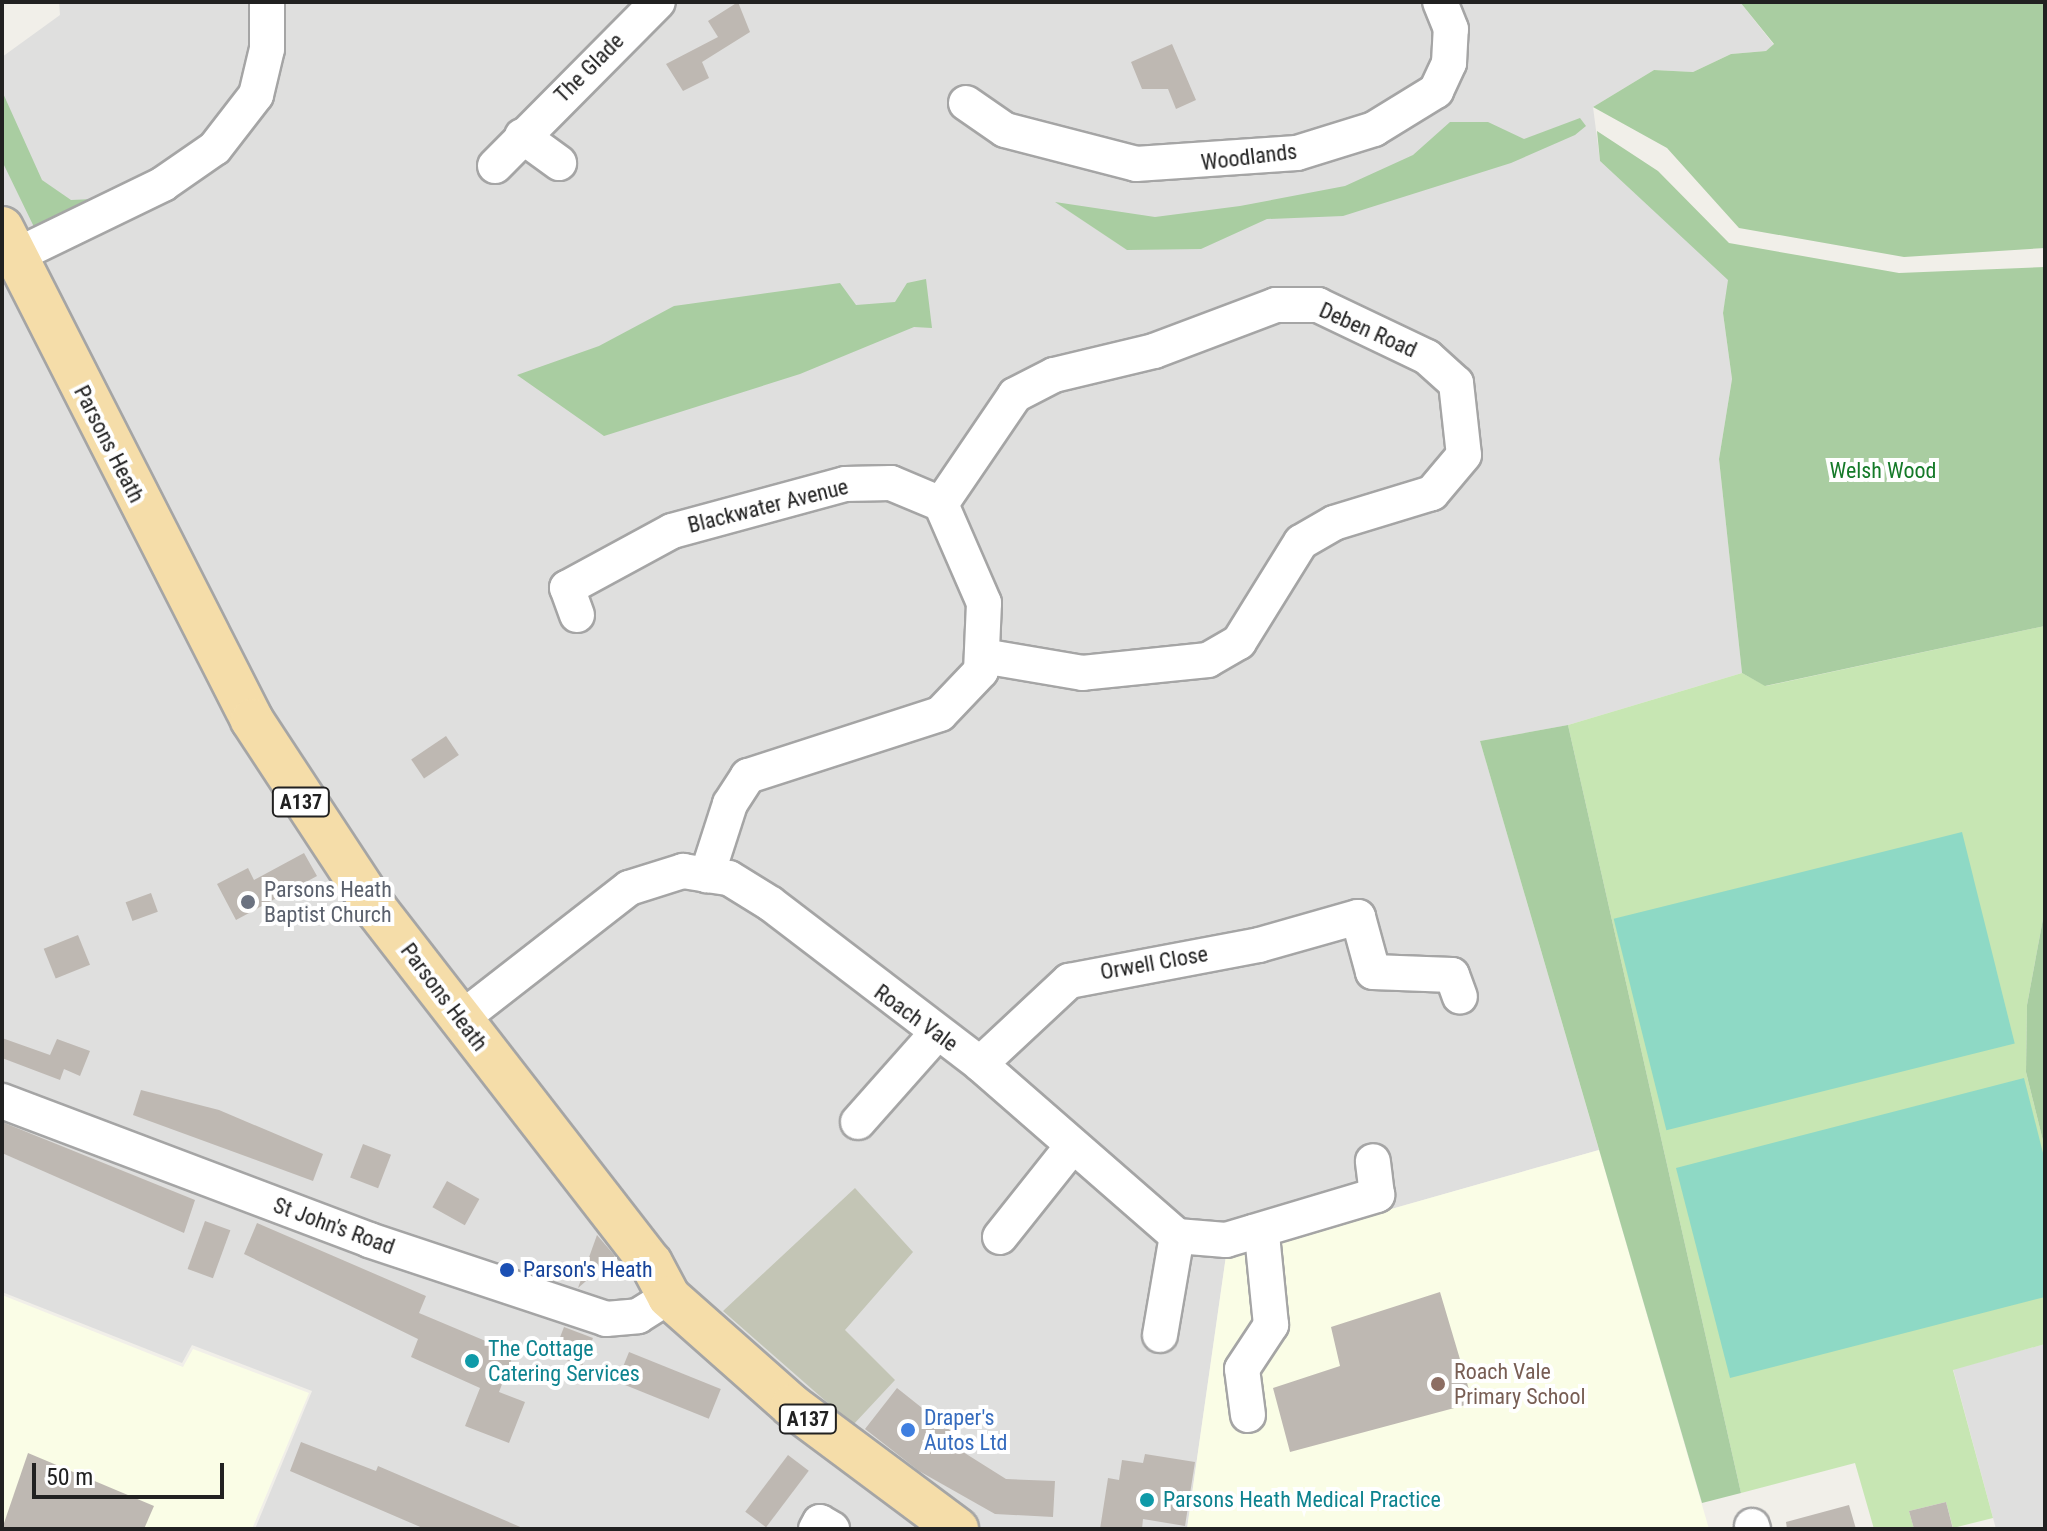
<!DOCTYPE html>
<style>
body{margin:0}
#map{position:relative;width:2047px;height:1531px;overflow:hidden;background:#f1efe9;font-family:"Roboto Condensed",sans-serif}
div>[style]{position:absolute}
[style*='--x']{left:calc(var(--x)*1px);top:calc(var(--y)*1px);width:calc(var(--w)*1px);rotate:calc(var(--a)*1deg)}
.residential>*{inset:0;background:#dfdfde}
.education>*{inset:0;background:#fafde6}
.construction>*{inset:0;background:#c3c5b5}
.grass>*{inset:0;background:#c7e6b3}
.forest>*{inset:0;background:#a9cda1}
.pitch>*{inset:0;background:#8ed9c5;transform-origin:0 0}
.building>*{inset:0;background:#beb8b2;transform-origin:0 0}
.roads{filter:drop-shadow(2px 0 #a5a5a5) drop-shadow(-2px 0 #a5a5a5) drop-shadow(0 2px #a5a5a5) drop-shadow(0 -2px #a5a5a5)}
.minor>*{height:34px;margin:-17px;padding:0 17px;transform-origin:17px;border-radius:17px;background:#fff}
.major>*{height:42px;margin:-21px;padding:0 21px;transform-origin:21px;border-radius:21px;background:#f5dda9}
.dots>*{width:22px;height:22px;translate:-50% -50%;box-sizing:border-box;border:4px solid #fff;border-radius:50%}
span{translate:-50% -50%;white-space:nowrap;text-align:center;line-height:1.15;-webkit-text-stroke:8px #fff;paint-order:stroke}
.shield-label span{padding:2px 6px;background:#fff;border:2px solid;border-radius:6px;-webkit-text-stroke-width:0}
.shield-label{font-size:20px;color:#212121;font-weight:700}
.street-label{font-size:22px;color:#212121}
.park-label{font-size:22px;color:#157a29}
.worship-label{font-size:22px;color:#5b616d}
.left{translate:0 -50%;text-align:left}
.transit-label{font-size:22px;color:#164399}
.culture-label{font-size:22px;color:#0d838f}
.education-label{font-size:22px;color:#785e54}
.shop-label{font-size:22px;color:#366cbe}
.frame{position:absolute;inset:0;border:4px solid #212121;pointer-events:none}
.scale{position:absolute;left:32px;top:1463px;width:192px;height:36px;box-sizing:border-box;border:4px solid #212121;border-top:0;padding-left:10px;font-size:24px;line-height:28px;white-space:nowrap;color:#212121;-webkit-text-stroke:6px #fff;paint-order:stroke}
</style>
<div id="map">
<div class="residential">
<div style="clip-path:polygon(59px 2px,1740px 2px,1774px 45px,1766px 51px,1731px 54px,1693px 72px,1654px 70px,1593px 107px,1600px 161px,1729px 280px,1723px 313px,1732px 379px,1719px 459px,1742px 673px,1568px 725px,1480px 741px,1599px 1150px,1226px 1256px,1187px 1529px,255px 1529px,312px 1391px,192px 1345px,182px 1363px,2px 1292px,2px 57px,60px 15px)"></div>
<div style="clip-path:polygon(2045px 1344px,2045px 1529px,1996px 1529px,1953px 1369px)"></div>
</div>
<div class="education">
<div style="clip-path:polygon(1599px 1150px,1709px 1529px,1187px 1529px,1226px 1256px)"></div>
<div style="clip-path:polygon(2px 1295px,183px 1367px,193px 1349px,309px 1393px,252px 1529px,2px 1529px)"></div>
</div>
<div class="construction">
<div style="clip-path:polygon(855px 1188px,913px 1252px,845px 1330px,895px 1380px,853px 1425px,723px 1311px)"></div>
</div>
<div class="grass">
<div style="clip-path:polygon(2045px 626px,2045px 908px,2027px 1005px,2026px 1072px,2045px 1149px,2045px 1344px,1953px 1370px,1993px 1518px,1953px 1528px,1946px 1502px,1909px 1511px,1914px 1529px,1874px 1529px,1855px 1463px,1741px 1493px,1568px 725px,1742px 673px,1766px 686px)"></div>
</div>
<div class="forest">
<div style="clip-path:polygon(1740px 2px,2045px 2px,2045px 248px,1904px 257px,1739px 228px,1667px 148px,1593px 107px,1654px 70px,1693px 72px,1731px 54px,1766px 51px,1774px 44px)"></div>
<div style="clip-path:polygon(2px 91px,42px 180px,71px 200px,94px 199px,35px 229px,2px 161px)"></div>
<div style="clip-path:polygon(1580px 118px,1586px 126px,1575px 135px,1511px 163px,1343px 216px,1267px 219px,1201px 249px,1127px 250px,1055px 202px,1155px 217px,1240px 206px,1345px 186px,1413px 155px,1450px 122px,1488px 122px,1524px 139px)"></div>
<div style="clip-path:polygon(1597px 131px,1658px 171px,1729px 243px,1899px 273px,2045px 267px,2045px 626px,1765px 686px,1742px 673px,1719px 459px,1732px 379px,1723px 313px,1728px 280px,1600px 161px)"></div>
<div style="clip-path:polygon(926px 279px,932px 328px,914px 327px,800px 374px,604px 436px,517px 375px,599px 346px,674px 306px,840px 283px,856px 305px,895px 302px,907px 283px)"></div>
<div style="clip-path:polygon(1568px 725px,1741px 1493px,1702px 1503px,1480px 741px)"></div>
<div style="clip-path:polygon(2045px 908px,2045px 1149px,2026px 1072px,2027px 1005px)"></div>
</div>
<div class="pitch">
<div style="left:1962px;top:832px;width:218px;height:359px;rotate:76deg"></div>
<div style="clip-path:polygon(2024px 1078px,2045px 1161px,2045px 1297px,1730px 1378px,1676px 1168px)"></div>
</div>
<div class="building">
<div style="clip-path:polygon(738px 2px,750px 32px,702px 62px,709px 78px,683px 91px,666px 64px,718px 37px,708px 21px)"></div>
<div style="clip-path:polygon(1172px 44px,1196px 100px,1176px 109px,1168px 89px,1142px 89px,1131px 62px)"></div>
<div style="left:446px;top:736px;width:23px;height:42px;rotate:56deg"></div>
<div style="clip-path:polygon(304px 853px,317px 876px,236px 920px,217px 884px,248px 868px,254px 880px)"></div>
<div style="left:151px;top:893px;width:20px;height:27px;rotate:70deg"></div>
<div style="left:78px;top:935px;width:32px;height:37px;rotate:68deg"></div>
<div style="clip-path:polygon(2px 1038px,50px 1055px,57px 1039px,90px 1051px,80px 1076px,64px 1069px,60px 1080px,2px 1058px)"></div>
<div style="clip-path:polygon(141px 1090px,219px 1110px,323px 1154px,313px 1181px,133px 1115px)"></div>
<div style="clip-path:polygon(2px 1122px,195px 1200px,184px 1233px,2px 1153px)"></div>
<div style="left:363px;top:1144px;width:30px;height:36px;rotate:21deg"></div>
<div style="left:447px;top:1181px;width:37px;height:30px;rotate:29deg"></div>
<div style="left:205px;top:1221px;width:27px;height:51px;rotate:20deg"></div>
<div style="clip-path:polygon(257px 1223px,426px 1296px,419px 1313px,514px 1353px,499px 1392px,525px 1402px,509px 1443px,465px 1426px,480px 1388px,411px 1357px,418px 1339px,244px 1254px)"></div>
<div style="clip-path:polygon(597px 1235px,615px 1256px,578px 1288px)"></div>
<div style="clip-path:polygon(1440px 1292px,1473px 1403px,1290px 1452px,1273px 1388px,1340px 1366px,1331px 1327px)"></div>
<div style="left:564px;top:1327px;width:31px;height:30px;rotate:21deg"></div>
<div style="left:629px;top:1352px;width:99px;height:32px;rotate:22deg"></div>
<div style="clip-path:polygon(897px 1388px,951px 1431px,944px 1440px,1006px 1479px,1055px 1481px,1053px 1517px,995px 1514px,919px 1471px,865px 1429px)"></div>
<div style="clip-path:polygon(301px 1442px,376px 1471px,378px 1466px,525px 1529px,425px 1529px,290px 1471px)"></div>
<div style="clip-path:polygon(28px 1453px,154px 1506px,144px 1529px,2px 1529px)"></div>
<div style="clip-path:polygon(1145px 1454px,1195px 1462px,1185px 1526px,1143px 1519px,1142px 1529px,1100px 1529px,1108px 1478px,1119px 1480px,1122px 1460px,1143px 1463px)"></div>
<div style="left:788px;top:1455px;width:26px;height:71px;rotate:37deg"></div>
<div style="clip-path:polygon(1946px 1502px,1953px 1529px,1914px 1529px,1909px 1511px)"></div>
<div style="clip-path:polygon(1849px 1505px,1856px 1529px,1787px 1529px,1786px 1522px)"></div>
</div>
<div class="roads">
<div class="minor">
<div style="--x:966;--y:103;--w:47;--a:34.7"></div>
<div style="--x:1005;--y:130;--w:135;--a:14.5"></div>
<div style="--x:1136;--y:164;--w:161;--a:-3.9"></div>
<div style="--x:1297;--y:153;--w:81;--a:-17.3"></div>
<div style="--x:1374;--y:129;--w:73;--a:-31.5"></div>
<div style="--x:1436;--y:91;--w:31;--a:-65"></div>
<div style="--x:1449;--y:63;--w:34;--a:-87"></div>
<div style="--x:1451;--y:29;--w:29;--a:-112"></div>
<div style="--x:522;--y:136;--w:46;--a:36.1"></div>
<div style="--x:495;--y:166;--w:231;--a:-45.2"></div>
<div style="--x:15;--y:256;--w:165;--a:-25.9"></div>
<div style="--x:163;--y:184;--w:63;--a:-34.7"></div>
<div style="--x:215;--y:148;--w:67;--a:-52.3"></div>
<div style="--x:256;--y:95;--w:47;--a:-76.6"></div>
<div style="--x:267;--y:49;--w:47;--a:-90"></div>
<div style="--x:941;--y:504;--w:132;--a:-55.8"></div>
<div style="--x:1015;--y:395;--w:44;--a:-27.1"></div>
<div style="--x:1054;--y:375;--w:103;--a:-13.5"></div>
<div style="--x:1154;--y:351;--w:130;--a:-20.7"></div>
<div style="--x:1276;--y:305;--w:42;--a:0"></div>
<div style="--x:1318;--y:305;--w:121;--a:25.5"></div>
<div style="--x:1427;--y:357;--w:39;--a:42"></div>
<div style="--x:1456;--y:383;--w:72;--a:83.7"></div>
<div style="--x:1464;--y:455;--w:50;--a:130.1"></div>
<div style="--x:1432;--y:493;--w:102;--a:163"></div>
<div style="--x:1334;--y:523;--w:38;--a:150"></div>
<div style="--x:1301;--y:542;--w:118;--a:121.8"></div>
<div style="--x:1239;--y:642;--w:36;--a:150"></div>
<div style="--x:1208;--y:660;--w:126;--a:174.1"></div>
<div style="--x:1083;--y:673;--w:100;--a:-170.3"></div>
<div style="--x:577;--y:615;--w:29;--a:-110"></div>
<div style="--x:567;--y:588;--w:119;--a:-28.5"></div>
<div style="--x:672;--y:531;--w:179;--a:-15.2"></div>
<div style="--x:845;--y:484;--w:46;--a:-1.2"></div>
<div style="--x:891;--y:483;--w:54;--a:22.8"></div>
<div style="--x:941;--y:504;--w:108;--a:66.5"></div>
<div style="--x:984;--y:603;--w:68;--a:92.5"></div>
<div style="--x:981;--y:671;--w:59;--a:133.6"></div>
<div style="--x:940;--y:714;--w:202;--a:162.1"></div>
<div style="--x:748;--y:776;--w:33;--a:123"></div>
<div style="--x:730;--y:804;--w:75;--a:107.9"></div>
<div style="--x:462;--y:1018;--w:212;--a:-37.9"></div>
<div style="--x:629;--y:888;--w:57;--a:-17.5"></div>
<div style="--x:683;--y:871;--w:24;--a:9"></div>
<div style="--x:707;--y:875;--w:22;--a:8"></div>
<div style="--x:729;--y:878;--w:49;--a:31.8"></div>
<div style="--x:771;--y:904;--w:263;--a:37.4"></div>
<div style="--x:980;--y:1064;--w:262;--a:41.1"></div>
<div style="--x:1177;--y:1236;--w:49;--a:4.7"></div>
<div style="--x:1226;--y:1240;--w:158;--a:-16.6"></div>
<div style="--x:1377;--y:1195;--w:34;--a:-97"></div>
<div style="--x:980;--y:1064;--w:122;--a:-43"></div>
<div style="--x:1069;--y:981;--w:193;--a:-10.7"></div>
<div style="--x:1259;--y:945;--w:103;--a:-15.8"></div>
<div style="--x:1358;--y:917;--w:57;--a:74.7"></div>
<div style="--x:1373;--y:972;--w:79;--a:2.2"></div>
<div style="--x:1452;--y:975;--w:23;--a:70"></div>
<div style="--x:2;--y:1101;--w:392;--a:20.7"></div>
<div style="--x:369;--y:1240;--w:250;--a:18.4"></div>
<div style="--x:606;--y:1319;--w:32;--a:-5"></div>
<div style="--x:638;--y:1316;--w:36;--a:-32"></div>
<div style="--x:858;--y:1122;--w:119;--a:-48.4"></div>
<div style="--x:1000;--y:1237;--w:112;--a:-51.5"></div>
<div style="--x:1160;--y:1335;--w:100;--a:-80.3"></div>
<div style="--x:1248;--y:1415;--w:46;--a:-97.4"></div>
<div style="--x:1242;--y:1369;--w:53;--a:-56.6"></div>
<div style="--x:1271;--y:1325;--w:80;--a:-95.7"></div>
<div style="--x:1263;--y:1245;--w:16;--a:-125"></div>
<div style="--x:1752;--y:1526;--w:3;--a:72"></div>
<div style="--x:816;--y:1529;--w:8;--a:-60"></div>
<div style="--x:820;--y:1522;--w:14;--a:30"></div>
</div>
<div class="major">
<div style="--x:2;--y:228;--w:552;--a:63.06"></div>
<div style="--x:252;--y:720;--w:226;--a:56.7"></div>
<div style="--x:376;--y:909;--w:448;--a:52.2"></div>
<div style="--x:651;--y:1263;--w:38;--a:62"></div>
<div style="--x:669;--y:1297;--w:164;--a:41.5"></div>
<div style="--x:792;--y:1406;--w:206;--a:36.7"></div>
</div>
</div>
<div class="dots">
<div style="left:248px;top:902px;background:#6b7280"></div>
<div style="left:507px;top:1270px;background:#1a4fb4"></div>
<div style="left:472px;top:1361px;background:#0f9aa8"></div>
<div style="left:1438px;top:1384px;background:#8d6e63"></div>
<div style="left:908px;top:1430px;background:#3f7fe0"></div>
<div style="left:1147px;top:1500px;background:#0f9aa8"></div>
</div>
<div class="shield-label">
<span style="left:301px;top:802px">A137</span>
<span style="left:808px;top:1419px">A137</span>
</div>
<div class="street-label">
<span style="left:589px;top:68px;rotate:-45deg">The Glade</span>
<span style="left:1249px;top:157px;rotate:-7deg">Woodlands</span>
<span style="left:1368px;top:330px;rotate:24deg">Deben Road</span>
<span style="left:109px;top:444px;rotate:63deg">Parsons Heath</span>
<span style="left:768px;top:506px;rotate:-14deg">Blackwater Avenue</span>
<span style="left:1154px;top:963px;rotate:-10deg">Orwell Close</span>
<span style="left:444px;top:997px;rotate:53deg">Parsons Heath</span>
<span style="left:916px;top:1018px;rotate:36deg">Roach Vale</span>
<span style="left:334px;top:1226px;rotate:20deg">St John's Road</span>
</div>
<div class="park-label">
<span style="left:1883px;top:471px">Welsh Wood</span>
</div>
<div class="worship-label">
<span class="left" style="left:264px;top:902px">Parsons Heath<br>Baptist Church</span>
</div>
<div class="transit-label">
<span class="left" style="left:523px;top:1270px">Parson's Heath</span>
</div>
<div class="culture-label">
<span class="left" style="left:488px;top:1361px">The Cottage<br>Catering Services</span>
<span class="left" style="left:1163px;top:1500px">Parsons Heath Medical Practice</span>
</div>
<div class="education-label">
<span class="left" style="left:1454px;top:1384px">Roach Vale<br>Primary School</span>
</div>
<div class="shop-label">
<span class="left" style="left:924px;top:1430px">Draper's<br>Autos Ltd</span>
</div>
<div class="frame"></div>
<div class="scale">50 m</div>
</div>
